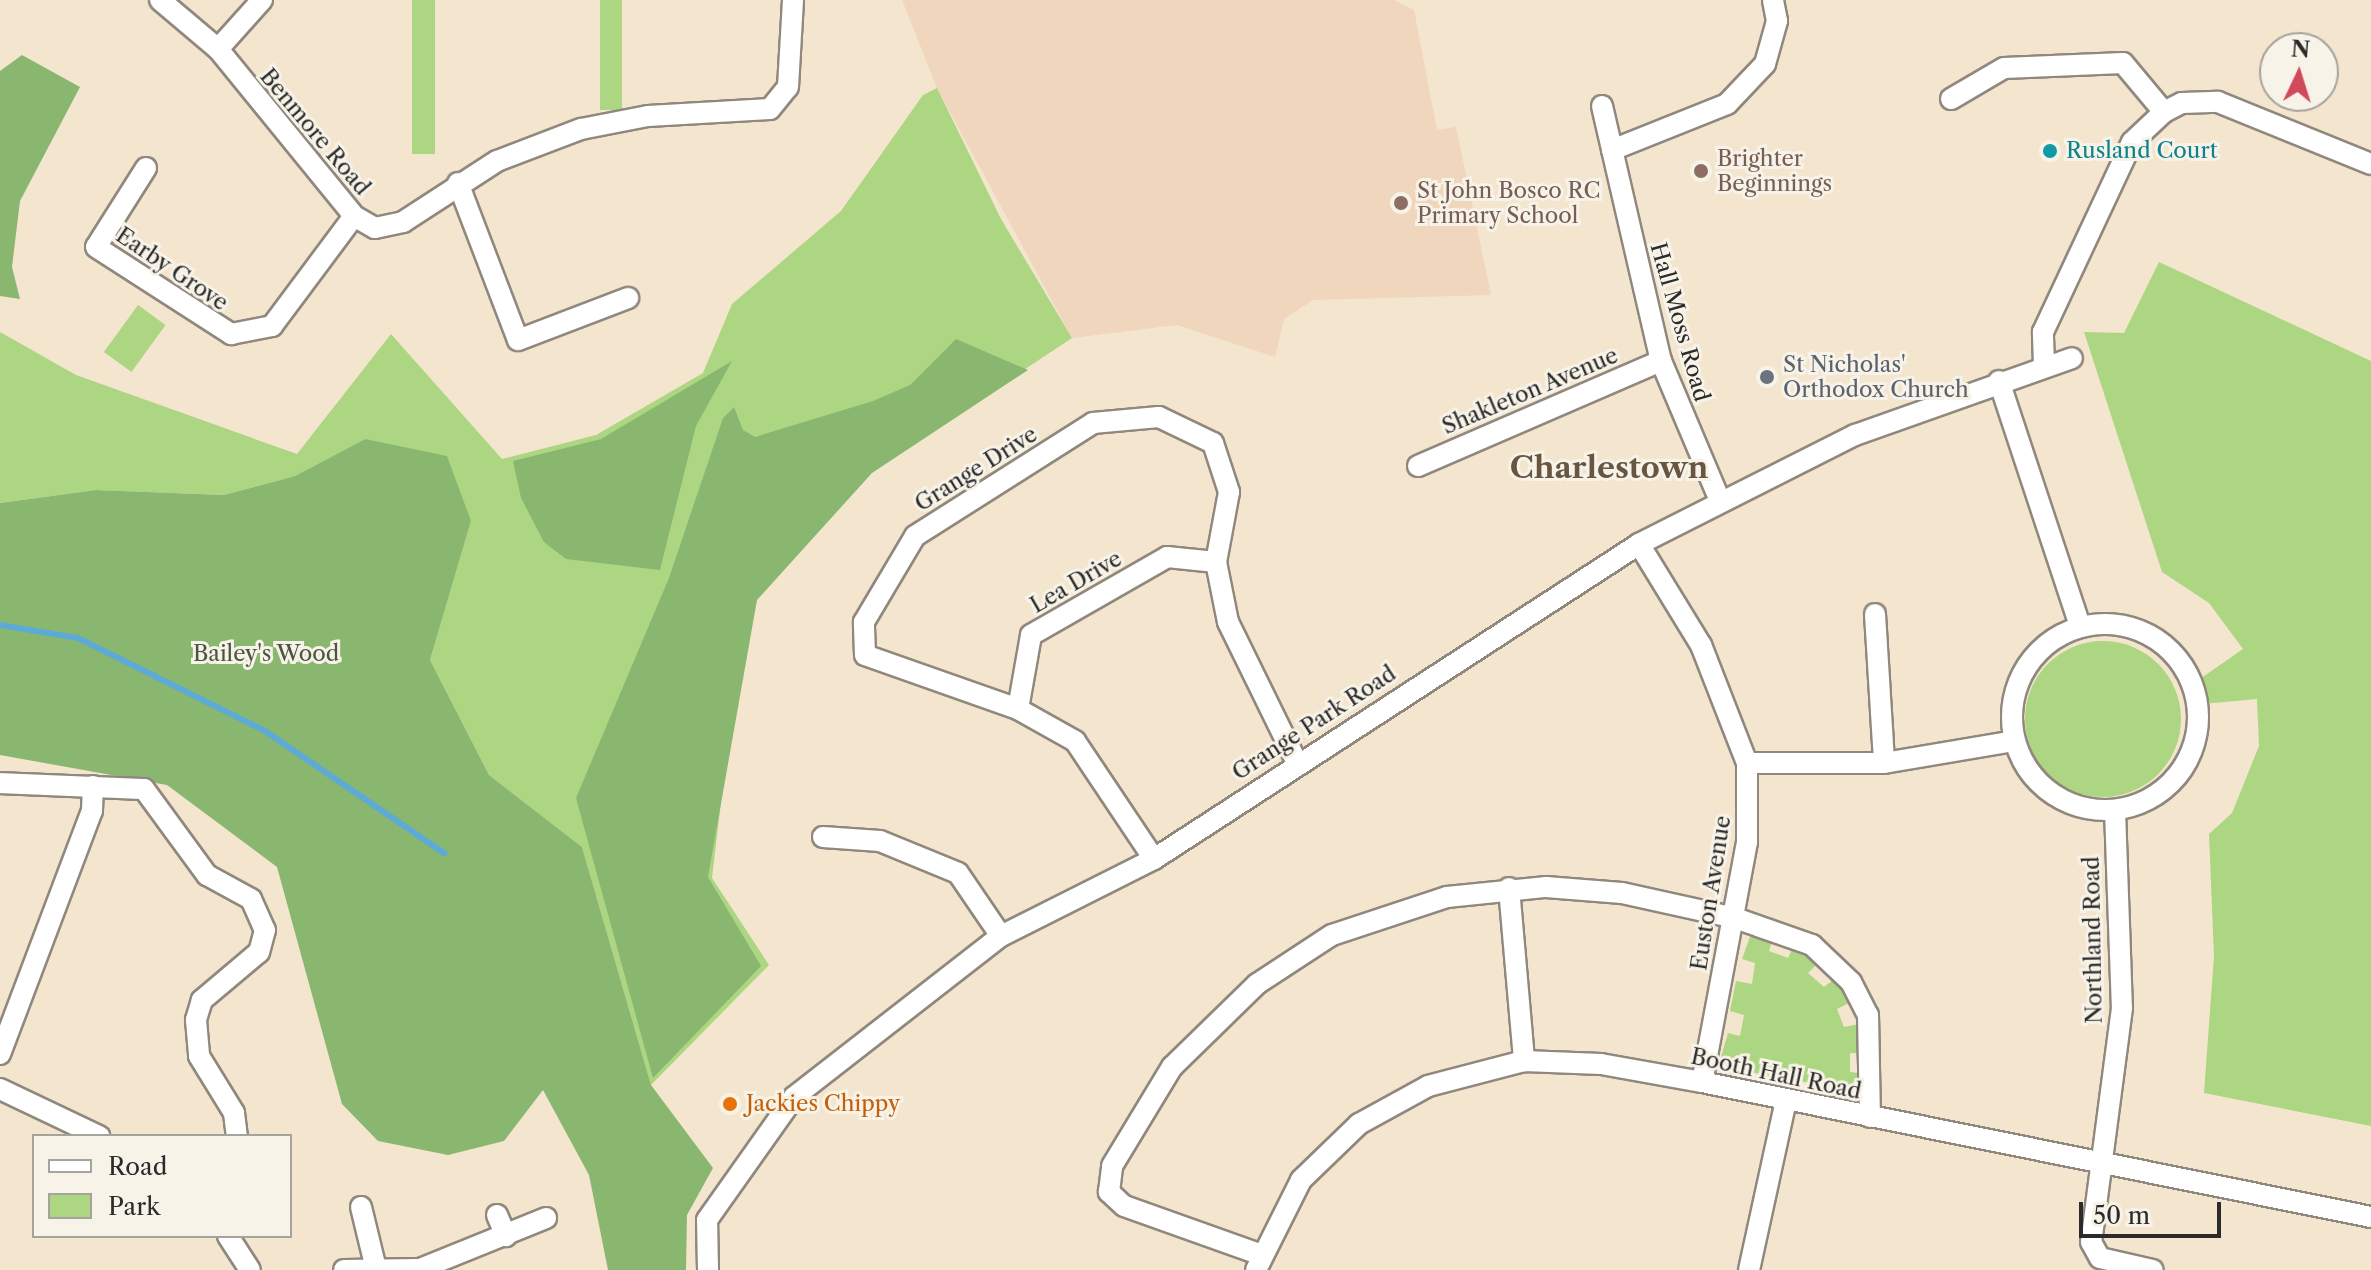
<!DOCTYPE html>
<style>
body{margin:0}
#map{position:relative;width:2371px;height:1270px;overflow:hidden;background:#f4e5cf;font-family:"Libre Caslon Text",serif}
div>[style]{position:absolute}
[style*='--x']{left:calc(var(--x)*1px);top:calc(var(--y)*1px);width:calc(var(--w)*1px);rotate:calc(var(--a)*1deg)}
.built>*{inset:0;background:#efd6bc}
.green>*{inset:0;background:#acd681;transform-origin:0 0}
.round{border-radius:50%}
.forest>*{inset:0;background:#89b76f}
.stream>*{height:6px;margin:-3px;padding:0 3px;transform-origin:3px;border-radius:3px;background:#5daad6}
.roads{filter:drop-shadow(2px 0 #90887d) drop-shadow(-2px 0 #90887d) drop-shadow(0 2px #90887d) drop-shadow(0 -2px #90887d)}
.minor>*{height:20px;margin:-10px;padding:0 10px;transform-origin:10px;border-radius:10px;background:#fff}
.minor>.ring{margin:-10px;padding:0;box-sizing:content-box;background:none;border:20px solid #fff;border-radius:50%}
.dots>*{width:22px;height:22px;translate:-50% -50%;box-sizing:border-box;border:4px solid #f7f3e8;border-radius:50%}
span{translate:-50% -50%;white-space:nowrap;text-align:center;line-height:1.15;-webkit-text-stroke:6px #f7f3e8;paint-order:stroke}
.street-label{font-size:22px;color:#2b2b2b}
.culture-label{font-size:22px;color:#0d838f}
.left{translate:0 -50%;text-align:left}
.education-label{font-size:22px;color:#785e54}
.worship-label{font-size:22px;color:#5b616d}
.park-label{font-size:22px;color:#4b5640}
.food-label{font-size:22px;color:#c56008}
.district-label{font-size:30px;color:#695640;font-weight:700}
.legend{position:absolute;left:32px;top:1134px;width:260px;height:104px;box-sizing:border-box;background:#f7f3e8;border:2px solid #a5a39c;margin:0;padding:10px 14px;list-style:none;font-size:24px;color:#2b2b2b}
.legend li{display:flex;align-items:center;gap:16px;height:40px}
.legend b{width:40px;border:2px solid #a5a39c}
.north{position:absolute;left:2259px;top:32px;width:80px;height:80px;box-sizing:border-box;background:#f7f3e8;border:2px solid #a5a39c;border-radius:50%;rotate:4deg;font-size:22px;font-weight:700;line-height:32px;text-align:center;color:#2b2b2b}
.north::after{content:'';display:block;margin:auto;width:28px;height:36px;background:#d1495b;clip-path:polygon(50% 0,100% 100%,50% 72%,0 100%)}
.scale{position:absolute;left:2079px;top:1202px;width:142px;height:36px;box-sizing:border-box;border:4px solid #2b2b2b;border-top:0;padding-left:10px;font-size:24px;line-height:28px;white-space:nowrap;color:#2b2b2b;-webkit-text-stroke:6px #f7f3e8;paint-order:stroke}
</style>
<div id="map">
<div class="built">
<div style="clip-path:polygon(902px 0,1394px 0,1414px 10px,1437px 130px,1456px 127px,1491px 295px,1313px 300px,1284px 319px,1275px 357px,1177px 325px,1072px 338px,937px 88px)"></div>
</div>
<div class="green">
<div style="left:412px;top:0;width:23px;height:154px"></div>
<div style="left:600px;top:0;width:22px;height:110px"></div>
<div style="clip-path:polygon(937px 88px,1001px 219px,1072px 338px,869px 472px,773px 568px,743px 617px,712px 878px,769px 965px,651px 1085px,582px 847px,489px 775px,430px 660px,471px 521px,365px 439px,295px 476px,224px 495px,96px 490px,0 503px,0 332px,76px 375px,297px 454px,391px 334px,502px 459px,596px 435px,703px 373px,732px 304px,841px 211px,923px 95px)"></div>
<div style="clip-path:polygon(2159px 262px,2371px 361px,2371px 1126px,2204px 1093px,2214px 956px,2209px 834px,2232px 813px,2259px 746px,2257px 699px,2202px 704px,2197px 681px,2243px 649px,2209px 603px,2162px 572px,2084px 332px,2124px 333px)"></div>
<div style="left:138px;top:305px;width:34px;height:58px;rotate:36deg"></div>
<div class="round" style="left:2025px;top:641px;width:156px;height:156px"></div>
<div style="clip-path:polygon(1752px 931px,1774px 934px,1769px 951px,1788px 958px,1796px 941px,1820px 961px,1808px 973px,1824px 987px,1837px 977px,1855px 1000px,1837px 1009px,1844px 1027px,1864px 1023px,1867px 1053px,1850px 1053px,1850px 1072px,1867px 1074px,1861px 1092px,1728px 1068px,1721px 1057px,1728px 1033px,1740px 1036px,1744px 1015px,1730px 1011px,1736px 981px,1752px 984px,1755px 963px,1742px 959px)"></div>
</div>
<div class="forest">
<div style="clip-path:polygon(22px 55px,80px 87px,20px 201px,12px 267px,20px 299px,0 296px,0 71px)"></div>
<div style="clip-path:polygon(956px 339px,1028px 370px,872px 473px,757px 600px,708px 877px,761px 966px,653px 1078px,576px 798px,669px 578px,723px 418px,734px 407px,743px 430px,755px 437px,873px 401px,910px 385px)"></div>
<div style="clip-path:polygon(732px 361px,696px 426px,660px 570px,566px 559px,544px 542px,521px 498px,513px 461px,601px 439px)"></div>
<div style="clip-path:polygon(365px 439px,447px 456px,471px 521px,430px 660px,489px 775px,582px 847px,651px 1085px,713px 1168px,687px 1215px,686px 1270px,608px 1270px,589px 1175px,543px 1090px,504px 1141px,448px 1155px,378px 1141px,342px 1104px,277px 867px,167px 785px,0 755px,0 503px,96px 490px,224px 495px,295px 476px)"></div>
</div>
<div class="stream">
<div style="--x:0;--y:625;--w:79;--a:9.5"></div>
<div style="--x:78;--y:638;--w:209;--a:26.4"></div>
<div style="--x:265;--y:731;--w:217;--a:34.3"></div>
</div>
<div class="roads">
<div class="minor">
<div style="--x:160;--y:0;--w:76;--a:40.2"></div>
<div style="--x:218;--y:49;--w:215;--a:50.8"></div>
<div style="--x:354;--y:216;--w:24;--a:30"></div>
<div style="--x:375;--y:228;--w:29;--a:-12"></div>
<div style="--x:403;--y:222;--w:112;--a:-33"></div>
<div style="--x:497;--y:161;--w:90;--a:-20.9"></div>
<div style="--x:581;--y:129;--w:68;--a:-11"></div>
<div style="--x:648;--y:116;--w:122;--a:-3.3"></div>
<div style="--x:770;--y:109;--w:28;--a:-51"></div>
<div style="--x:788;--y:87;--w:87;--a:-86.7"></div>
<div style="--x:218;--y:49;--w:66;--a:-48.1"></div>
<div style="--x:1951;--y:99;--w:61;--a:-30.3"></div>
<div style="--x:2004;--y:68;--w:119;--a:-2.4"></div>
<div style="--x:2123;--y:63;--w:64;--a:50.1"></div>
<div style="--x:1602;--y:106;--w:262;--a:77"></div>
<div style="--x:1661;--y:361;--w:152;--a:67.1"></div>
<div style="--x:1612;--y:150;--w:124;--a:-21.8"></div>
<div style="--x:1727;--y:104;--w:55;--a:-46.5"></div>
<div style="--x:1765;--y:64;--w:45;--a:-74.4"></div>
<div style="--x:1777;--y:21;--w:21;--a:-101"></div>
<div style="--x:146;--y:168;--w:93;--a:122.3"></div>
<div style="--x:96;--y:247;--w:161;--a:32.8"></div>
<div style="--x:231;--y:334;--w:42;--a:-11"></div>
<div style="--x:272;--y:326;--w:137;--a:-53.3"></div>
<div style="--x:458;--y:183;--w:168;--a:69.1"></div>
<div style="--x:518;--y:340;--w:118;--a:-20.9"></div>
<div style="--x:2044;--y:365;--w:33;--a:-92"></div>
<div style="--x:2043;--y:332;--w:210;--a:-64.9"></div>
<div style="--x:2132;--y:142;--w:44;--a:-43.2"></div>
<div style="--x:2164;--y:112;--w:20;--a:-27"></div>
<div style="--x:2182;--y:103;--w:36;--a:-2"></div>
<div style="--x:2218;--y:102;--w:165;--a:22.1"></div>
<div style="--x:1999;--y:381;--w:258;--a:71.7"></div>
<div style="--x:1418;--y:466;--w:265;--a:-23.4"></div>
<div style="--x:1639;--y:544;--w:119;--a:58.5"></div>
<div style="--x:1701;--y:645;--w:127;--a:68.7"></div>
<div style="--x:1747;--y:763;--w:79;--a:90"></div>
<div style="--x:1747;--y:842;--w:244;--a:100.6"></div>
<div style="--x:1875;--y:614;--w:149;--a:86.5"></div>
<div class="ring" style="left:2012px;top:624px;width:166px;height:166px"></div>
<div style="--x:1018;--y:709;--w:75;--a:-80"></div>
<div style="--x:1031;--y:635;--w:157;--a:-29.8"></div>
<div style="--x:1167;--y:557;--w:49;--a:5.8"></div>
<div style="--x:1747;--y:763;--w:137;--a:0"></div>
<div style="--x:1884;--y:763;--w:132;--a:-9.6"></div>
<div style="--x:0;--y:783;--w:144;--a:2.4"></div>
<div style="--x:144;--y:789;--w:107;--a:53.8"></div>
<div style="--x:207;--y:875;--w:50;--a:28.6"></div>
<div style="--x:251;--y:899;--w:34;--a:66"></div>
<div style="--x:265;--y:930;--w:23;--a:105"></div>
<div style="--x:259;--y:952;--w:75;--a:139.9"></div>
<div style="--x:202;--y:1000;--w:21;--a:107"></div>
<div style="--x:196;--y:1020;--w:36;--a:85"></div>
<div style="--x:199;--y:1056;--w:67;--a:58.4"></div>
<div style="--x:234;--y:1113;--w:23;--a:83"></div>
<div style="--x:2115;--y:810;--w:198;--a:88"></div>
<div style="--x:2122;--y:1008;--w:236;--a:97.5"></div>
<div style="--x:2091;--y:1242;--w:18;--a:61"></div>
<div style="--x:2100;--y:1258;--w:54;--a:12.8"></div>
<div style="--x:823;--y:837;--w:57;--a:4"></div>
<div style="--x:880;--y:841;--w:84;--a:22.3"></div>
<div style="--x:958;--y:873;--w:76;--a:55.7"></div>
<div style="--x:1154;--y:859;--w:142;--a:-123.8"></div>
<div style="--x:1075;--y:741;--w:65;--a:-150.7"></div>
<div style="--x:1018;--y:709;--w:162;--a:-160.6"></div>
<div style="--x:865;--y:655;--w:33;--a:-92"></div>
<div style="--x:864;--y:622;--w:100;--a:-59.3"></div>
<div style="--x:915;--y:536;--w:211;--a:-32.4"></div>
<div style="--x:1093;--y:423;--w:66;--a:-5.2"></div>
<div style="--x:1159;--y:417;--w:60;--a:25.7"></div>
<div style="--x:1213;--y:443;--w:52;--a:71.9"></div>
<div style="--x:1229;--y:492;--w:71;--a:100.5"></div>
<div style="--x:1216;--y:562;--w:61;--a:78.7"></div>
<div style="--x:1228;--y:622;--w:155;--a:63.9"></div>
<div style="--x:1509;--y:888;--w:174;--a:85"></div>
<div style="--x:0;--y:1054;--w:260;--a:-69.3"></div>
<div style="--x:92;--y:811;--w:25;--a:-88"></div>
<div style="--x:0;--y:1089;--w:110;--a:25.4"></div>
<div style="--x:361;--y:1207;--w:64;--a:76.4"></div>
<div style="--x:497;--y:1215;--w:23;--a:67"></div>
<div style="--x:228;--y:1236;--w:40;--a:57.1"></div>
<div style="--x:1259;--y:1254;--w:143;--a:-160.4"></div>
<div style="--x:1124;--y:1206;--w:21;--a:-137"></div>
<div style="--x:1109;--y:1192;--w:26;--a:-83"></div>
<div style="--x:1112;--y:1166;--w:116;--a:-58.8"></div>
<div style="--x:1172;--y:1067;--w:119;--a:-44.3"></div>
<div style="--x:1257;--y:984;--w:90;--a:-33.2"></div>
<div style="--x:1332;--y:935;--w:121;--a:-18.3"></div>
<div style="--x:1447;--y:897;--w:100;--a:-5.8"></div>
<div style="--x:1546;--y:887;--w:76;--a:4.5"></div>
<div style="--x:1622;--y:893;--w:116;--a:12.5"></div>
<div style="--x:1735;--y:918;--w:82;--a:19.3"></div>
<div style="--x:1812;--y:945;--w:54;--a:43.5"></div>
<div style="--x:1851;--y:982;--w:37;--a:63"></div>
<div style="--x:1868;--y:1015;--w:102;--a:88.9"></div>
<div style="--x:344;--y:1270;--w:76;--a:-0.8"></div>
<div style="--x:420;--y:1269;--w:136;--a:-22"></div>
<div style="--x:708;--y:1270;--w:50;--a:-91.1"></div>
<div style="--x:707;--y:1220;--w:151;--a:-54.7"></div>
<div style="--x:794;--y:1097;--w:262;--a:-37.9"></div>
<div style="--x:1001;--y:936;--w:171;--a:-26.7"></div>
<div style="--x:1154;--y:859;--w:578;--a:-33"></div>
<div style="--x:1639;--y:544;--w:242;--a:-26.8"></div>
<div style="--x:1855;--y:435;--w:230;--a:-19.5"></div>
<div style="--x:1256;--y:1270;--w:101;--a:-63.4"></div>
<div style="--x:1301;--y:1180;--w:81;--a:-44"></div>
<div style="--x:1359;--y:1124;--w:79;--a:-28.8"></div>
<div style="--x:1428;--y:1086;--w:99;--a:-14.6"></div>
<div style="--x:1524;--y:1061;--w:77;--a:2.2"></div>
<div style="--x:1601;--y:1064;--w:103;--a:10.1"></div>
<div style="--x:1702;--y:1082;--w:682;--a:11.41"></div>
<div style="--x:1749;--y:1270;--w:174;--a:-77.7"></div>
</div>
</div>
<div class="dots">
<div style="left:2050px;top:151px;background:#0f9aa8"></div>
<div style="left:1701px;top:171px;background:#8d6e63"></div>
<div style="left:1401px;top:203px;background:#8d6e63"></div>
<div style="left:1767px;top:377px;background:#6b7280"></div>
<div style="left:730px;top:1104px;background:#e8710a"></div>
</div>
<div class="street-label">
<span style="left:315px;top:132px;rotate:50deg">Benmore Road</span>
<span style="left:172px;top:269px;rotate:34deg">Earby Grove</span>
<span style="left:1680px;top:322px;rotate:74deg">Hall Moss Road</span>
<span style="left:1530px;top:391px;rotate:-23deg">Shakleton Avenue</span>
<span style="left:976px;top:469px;rotate:-32deg">Grange Drive</span>
<span style="left:1076px;top:582px;rotate:-30deg">Lea Drive</span>
<span style="left:1314px;top:723px;rotate:-33deg">Grange Park Road</span>
<span style="left:1711px;top:893px;rotate:-81deg">Euston Avenue</span>
<span style="left:2093px;top:940px;rotate:-91deg">Northland Road</span>
<span style="left:1776px;top:1074px;rotate:12deg">Booth Hall Road</span>
</div>
<div class="culture-label">
<span class="left" style="left:2066px;top:151px">Rusland Court</span>
</div>
<div class="education-label">
<span class="left" style="left:1717px;top:171px">Brighter<br>Beginnings</span>
<span class="left" style="left:1417px;top:203px">St John Bosco RC<br>Primary School</span>
</div>
<div class="worship-label">
<span class="left" style="left:1783px;top:377px">St Nicholas'<br>Orthodox Church</span>
</div>
<div class="park-label">
<span style="left:266px;top:654px">Bailey's Wood</span>
</div>
<div class="food-label">
<span class="left" style="left:746px;top:1104px">Jackies Chippy</span>
</div>
<div class="district-label">
<span style="left:1609px;top:468px">Charlestown</span>
</div>
<ul class="legend">
<li><b style="height:10px;background:#fff"></b>Road</li>
<li><b style="height:22px;background:#acd681"></b>Park</li>
</ul>
<div class="north">N</div>
<div class="scale">50 m</div>
</div>
